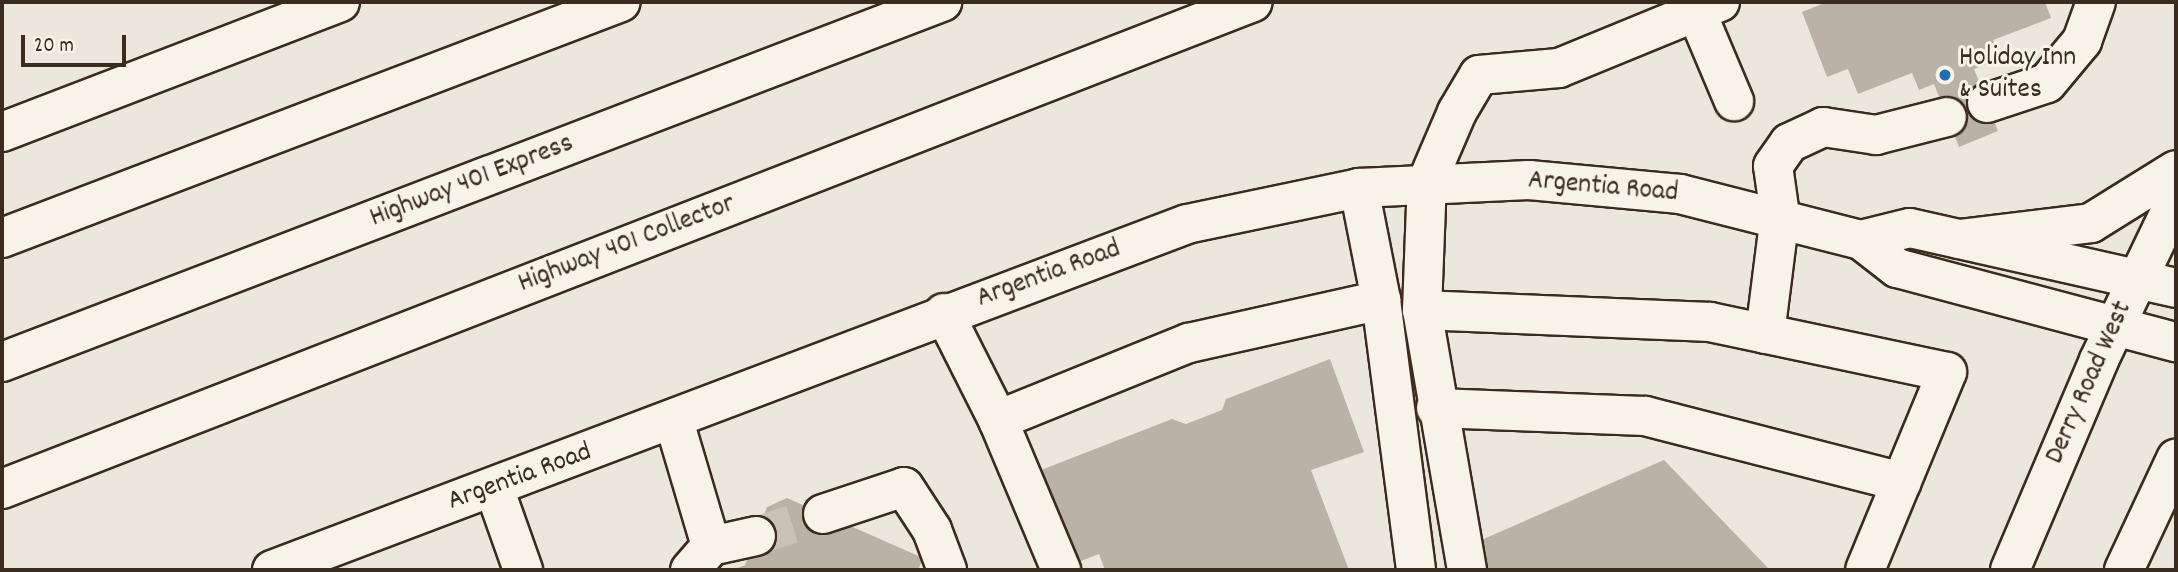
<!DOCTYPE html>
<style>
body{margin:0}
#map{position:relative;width:2178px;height:572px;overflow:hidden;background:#ece7dc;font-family:Dekko,sans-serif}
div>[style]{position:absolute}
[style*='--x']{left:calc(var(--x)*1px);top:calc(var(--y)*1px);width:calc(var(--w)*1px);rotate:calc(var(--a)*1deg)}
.building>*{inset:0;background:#bab2a7}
.minor-tunnel>*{height:38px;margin-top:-19px;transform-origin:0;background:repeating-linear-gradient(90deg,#c9c1b6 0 38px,transparent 0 57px)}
.roads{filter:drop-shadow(2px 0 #3b2a1e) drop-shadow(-2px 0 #3b2a1e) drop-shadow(0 2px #3b2a1e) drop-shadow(0 -2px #3b2a1e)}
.minor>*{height:38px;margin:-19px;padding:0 19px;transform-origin:19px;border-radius:19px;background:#f7f3e8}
.major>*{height:38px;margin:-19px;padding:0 19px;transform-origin:19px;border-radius:19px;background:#f7f3e8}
.highway>*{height:38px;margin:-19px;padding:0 19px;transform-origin:19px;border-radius:19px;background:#f7f3e8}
.dots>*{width:19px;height:19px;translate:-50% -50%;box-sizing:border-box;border:4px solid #f7f3e8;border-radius:50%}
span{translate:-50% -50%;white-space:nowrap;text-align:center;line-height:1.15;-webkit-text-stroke:6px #f7f3e8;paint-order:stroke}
.poi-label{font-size:28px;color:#3b2a1e}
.left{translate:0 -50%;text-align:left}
.street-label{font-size:28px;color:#3b2a1e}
.frame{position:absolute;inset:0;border:4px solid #3b2a1e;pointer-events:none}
.scale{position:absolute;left:21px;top:35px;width:105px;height:32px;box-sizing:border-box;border:4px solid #3b2a1e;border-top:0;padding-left:9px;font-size:21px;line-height:24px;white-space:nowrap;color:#3b2a1e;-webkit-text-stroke:5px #f7f3e8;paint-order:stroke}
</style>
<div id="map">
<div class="building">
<div style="clip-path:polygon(1827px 2px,2045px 2px,2051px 18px,1993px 40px,2001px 59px,1974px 69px,1998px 131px,1959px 147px,1934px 84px,1919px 90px,1912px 73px,1858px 94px,1848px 69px,1827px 77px,1802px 12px)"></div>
<div style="clip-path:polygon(1330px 359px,1364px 452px,1311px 470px,1349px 570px,1105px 570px,1099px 554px,1073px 564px,1036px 472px,1172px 419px,1186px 424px,1222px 410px,1226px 399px)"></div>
<div style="clip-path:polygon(1664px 460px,1770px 570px,1483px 570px,1479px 541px)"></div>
<div style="clip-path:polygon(787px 498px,923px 558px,918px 570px,733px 570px,745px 565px,767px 507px)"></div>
</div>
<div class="minor-tunnel">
<div style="--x:756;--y:536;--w:71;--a:-18.2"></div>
</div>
<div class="roads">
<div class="minor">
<div style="--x:1696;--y:11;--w:98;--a:67.1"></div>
<div style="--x:1987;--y:103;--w:63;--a:-18.4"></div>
<div style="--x:2047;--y:83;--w:55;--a:-50.2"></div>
<div style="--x:2082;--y:41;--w:41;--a:-70.3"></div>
<div style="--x:1359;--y:188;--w:114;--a:78.9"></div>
<div style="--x:1861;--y:240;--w:50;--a:-13.8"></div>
<div style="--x:1910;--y:228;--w:273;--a:12.7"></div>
<div style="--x:1422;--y:310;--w:288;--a:2.4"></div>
<div style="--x:1710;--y:322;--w:242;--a:11.9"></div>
<div style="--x:1947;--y:372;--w:214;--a:112.5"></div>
<div style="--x:944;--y:313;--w:120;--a:63.2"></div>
<div style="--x:998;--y:420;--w:163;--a:67.2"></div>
<div style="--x:1765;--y:334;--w:120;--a:-82.8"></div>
<div style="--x:1780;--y:215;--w:49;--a:-98.1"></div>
<div style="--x:1773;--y:166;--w:28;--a:-55"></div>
<div style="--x:1789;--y:143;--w:38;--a:-25"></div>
<div style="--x:1823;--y:127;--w:54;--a:8.6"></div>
<div style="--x:1876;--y:135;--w:73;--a:-14.2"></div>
<div style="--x:1436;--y:408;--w:209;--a:2.2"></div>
<div style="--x:1645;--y:416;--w:265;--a:14.4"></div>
<div style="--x:998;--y:420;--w:206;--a:-22"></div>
<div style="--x:1189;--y:343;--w:197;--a:-12.6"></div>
<div style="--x:1381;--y:300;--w:272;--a:82.6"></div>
<div style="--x:674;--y:421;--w:130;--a:73.5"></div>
<div style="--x:711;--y:546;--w:32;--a:131"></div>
<div style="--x:494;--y:488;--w:87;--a:70.5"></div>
<div style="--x:823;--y:514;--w:85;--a:-18.4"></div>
<div style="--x:904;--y:487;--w:51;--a:56.9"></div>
<div style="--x:932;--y:530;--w:43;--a:69.4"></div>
<div style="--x:711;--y:546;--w:46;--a:-12.5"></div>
<div style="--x:272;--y:570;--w:978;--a:-20.71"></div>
<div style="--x:1187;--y:224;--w:176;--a:-11.8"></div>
<div style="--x:1359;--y:188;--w:170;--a:-2.7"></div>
<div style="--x:1529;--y:180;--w:152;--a:5.3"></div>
<div style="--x:1680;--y:194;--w:187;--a:14.3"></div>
<div style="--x:1861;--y:240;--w:46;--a:37.9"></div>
<div style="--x:1897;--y:268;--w:289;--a:14.9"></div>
<div style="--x:1467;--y:570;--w:264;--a:-99.8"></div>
<div style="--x:1422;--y:310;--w:128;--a:-87.8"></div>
<div style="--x:1427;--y:182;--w:76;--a:-66.8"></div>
<div style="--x:1457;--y:112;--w:43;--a:-59.3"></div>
<div style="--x:1479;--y:75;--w:80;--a:-5"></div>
<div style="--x:1559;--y:68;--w:174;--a:-22.3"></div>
</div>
<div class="major">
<div style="--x:1959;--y:239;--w:133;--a:-6.9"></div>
<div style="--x:2091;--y:223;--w:100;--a:-31.9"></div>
<div style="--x:2010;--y:570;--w:228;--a:-67"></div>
<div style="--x:2099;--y:360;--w:178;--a:-64.4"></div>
<div style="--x:2124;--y:570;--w:123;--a:-64.9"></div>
</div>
<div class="highway">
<div style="--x:2;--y:132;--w:362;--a:-21"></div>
<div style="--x:2;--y:238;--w:662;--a:-20.87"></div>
<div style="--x:2;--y:362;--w:1007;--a:-20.96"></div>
<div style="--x:2;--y:489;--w:1342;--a:-21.27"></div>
</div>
</div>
<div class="dots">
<div style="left:1945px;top:75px;background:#1f6fb2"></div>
</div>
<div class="poi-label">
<span class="left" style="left:1959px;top:75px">Holiday Inn<br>&amp; Suites</span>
</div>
<div class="street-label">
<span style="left:472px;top:182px;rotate:-21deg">Highway 401 Express</span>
<span style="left:1603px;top:188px;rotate:5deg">Argentia Road</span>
<span style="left:627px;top:245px;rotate:-21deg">Highway 401 Collector</span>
<span style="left:1049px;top:275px;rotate:-20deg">Argentia Road</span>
<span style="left:2090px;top:383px;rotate:-66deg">Derry Road West</span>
<span style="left:520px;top:478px;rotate:-20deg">Argentia Road</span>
</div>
<div class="frame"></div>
<div class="scale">20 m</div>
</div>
